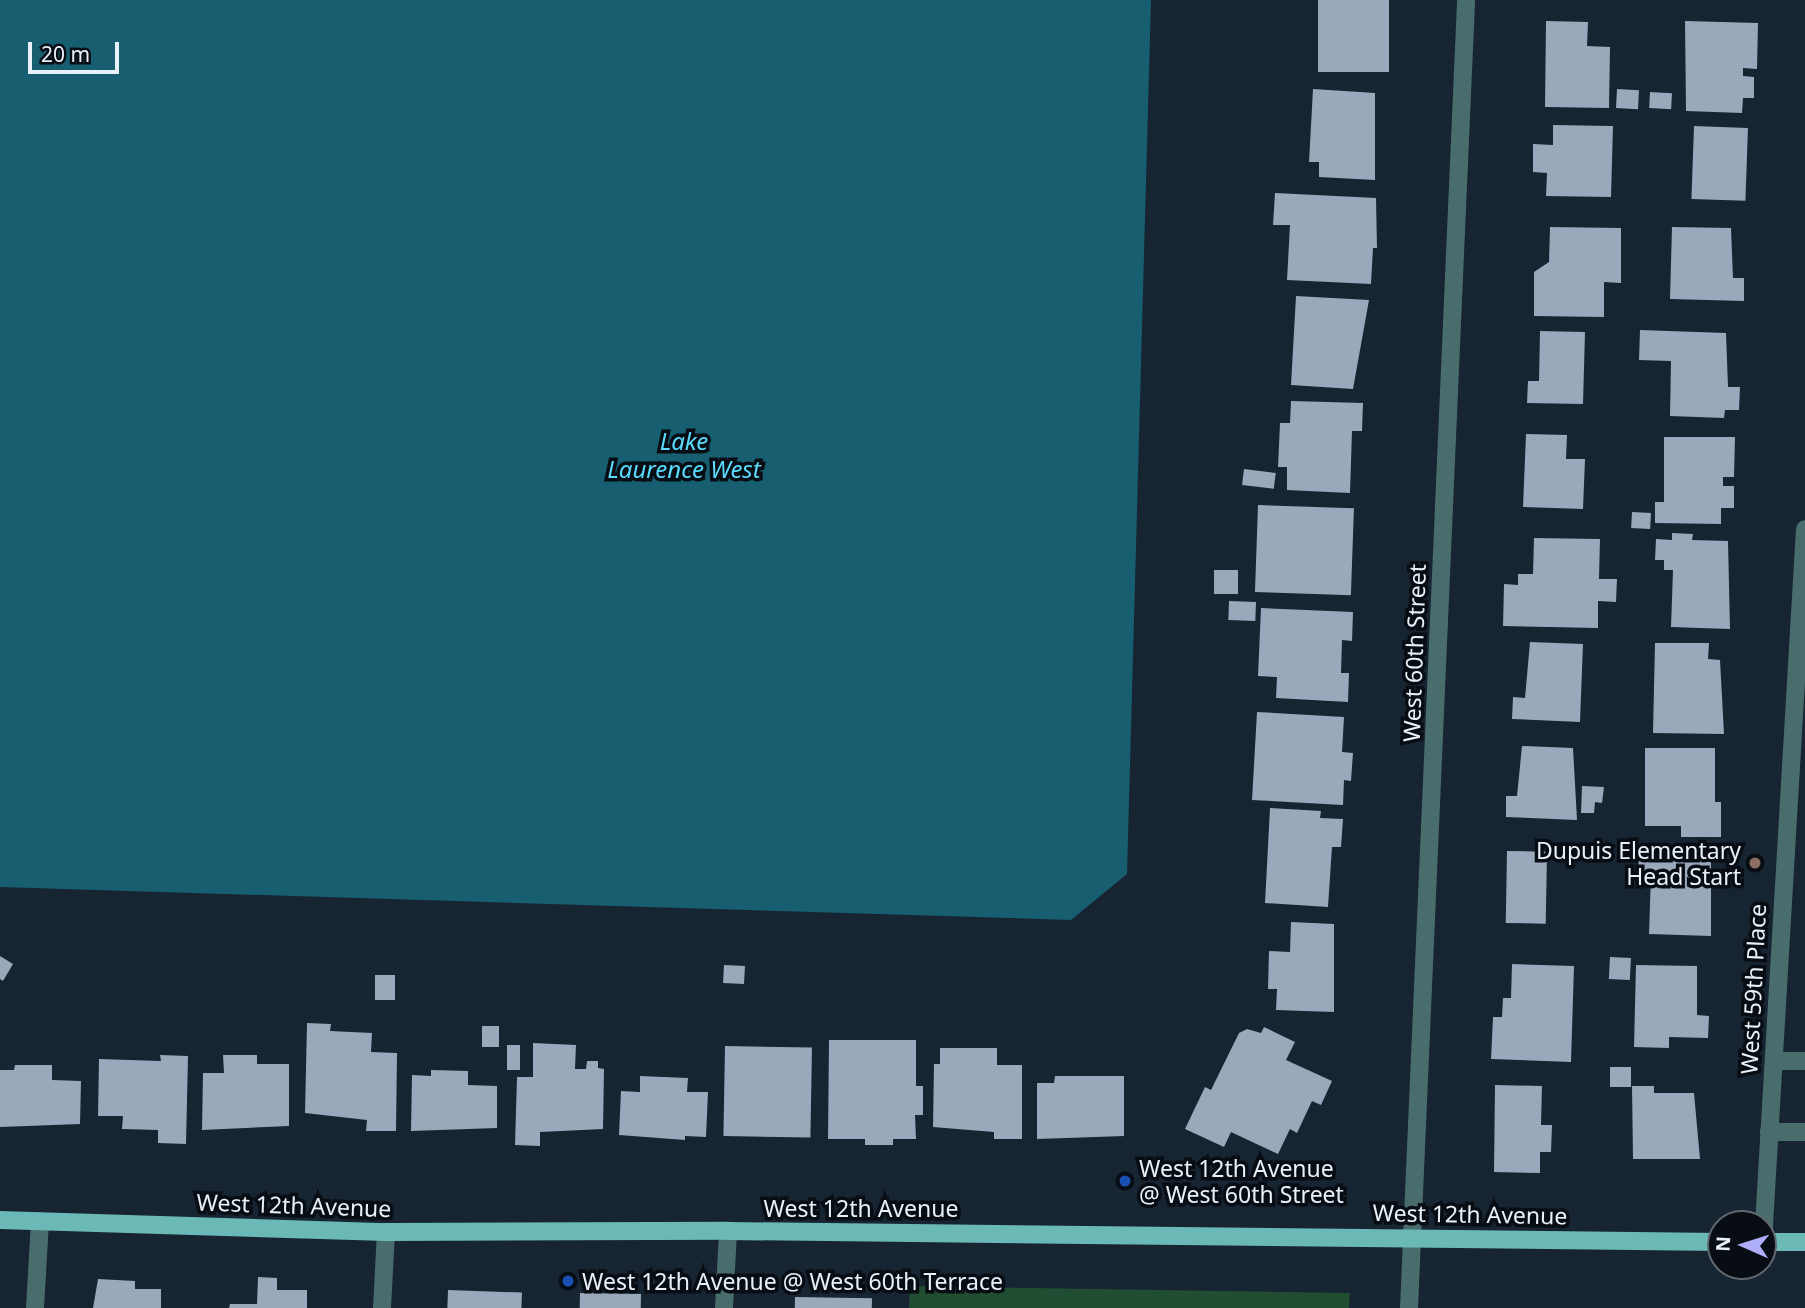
<!DOCTYPE html>
<style>
body{margin:0}
#map{position:relative;width:1805px;height:1308px;overflow:hidden;background:#172432;font-family:"Noto Sans",sans-serif}
div>[style]{position:absolute}
[style*='--x']{left:calc(var(--x)*1px);top:calc(var(--y)*1px);width:calc(var(--w)*1px);rotate:calc(var(--a)*1deg)}
.green>*{inset:0;background:#214d32}
.water>*{inset:0;background:#165e70}
.building>*{inset:0;background:#99a9bb;transform-origin:0 0}
.minor>*{height:18px;margin:-9px;padding:0 9px;transform-origin:9px;border-radius:9px;background:#496d6c}
.major>*{height:18px;margin:-9px;padding:0 9px;transform-origin:9px;border-radius:9px;background:#6ab9b7}
.dots>*{width:19px;height:19px;translate:-50% -50%;box-sizing:border-box;border:4px solid #070d13;border-radius:50%}
span{translate:-50% -50%;white-space:nowrap;text-align:center;line-height:1.15;-webkit-text-stroke:7px #070d13;paint-order:stroke}
.street-label{font-size:23px;color:#e8f0fa}
.poi-label{font-size:23px;color:#e8f0fa}
.right{translate:-100% -50%;text-align:right}
.left{translate:0 -50%;text-align:left}
.water-label{font-size:24px;color:#5adafd;font-style:italic}
.north{position:absolute;left:1707px;top:1210px;width:70px;height:70px;box-sizing:border-box;background:#070d13;border:2px solid #61686f;border-radius:50%;rotate:273deg;font-size:19px;font-weight:700;line-height:28px;text-align:center;color:#e8f0fa}
.north::after{content:'';display:block;margin:auto;width:24px;height:32px;background:#aeaefb;clip-path:polygon(50% 0,100% 100%,50% 72%,0 100%)}
.scale{position:absolute;left:28px;top:42px;width:91px;height:32px;box-sizing:border-box;border:4px solid #e8f0fa;border-top:0;padding-left:9px;font-size:21px;line-height:24px;white-space:nowrap;color:#e8f0fa;-webkit-text-stroke:5px #070d13;paint-order:stroke}
</style>
<div id="map">
<div class="green">
<div style="clip-path:polygon(910px 1286px,1350px 1293px,1349px 1308px,909px 1308px)"></div>
</div>
<div class="water">
<div style="clip-path:polygon(0 0,1151px 0,1127px 874px,1071px 920px,0 887px)"></div>
</div>
<div class="building">
<div style="left:1318px;top:0;width:71px;height:72px"></div>
<div style="clip-path:polygon(1546px 21px,1588px 22px,1587px 46px,1610px 47px,1609px 108px,1545px 107px)"></div>
<div style="clip-path:polygon(1685px 21px,1758px 23px,1757px 69px,1743px 68px,1743px 76px,1754px 77px,1754px 98px,1743px 98px,1742px 113px,1686px 111px)"></div>
<div style="clip-path:polygon(1313px 89px,1375px 93px,1375px 180px,1319px 177px,1319px 162px,1309px 162px)"></div>
<div style="left:1617px;top:89px;width:22px;height:19px;rotate:3deg"></div>
<div style="left:1650px;top:92px;width:22px;height:16px;rotate:3deg"></div>
<div style="clip-path:polygon(1553px 125px,1613px 126px,1611px 197px,1546px 196px,1547px 173px,1533px 172px,1533px 144px,1553px 145px)"></div>
<div style="left:1694px;top:126px;width:54px;height:73px;rotate:2deg"></div>
<div style="clip-path:polygon(1275px 193px,1376px 198px,1377px 248px,1373px 248px,1371px 284px,1287px 280px,1290px 225px,1273px 225px)"></div>
<div style="clip-path:polygon(1550px 227px,1621px 228px,1621px 283px,1604px 282px,1604px 317px,1534px 316px,1534px 272px,1549px 262px)"></div>
<div style="clip-path:polygon(1672px 227px,1731px 228px,1733px 278px,1744px 278px,1744px 301px,1670px 299px)"></div>
<div style="clip-path:polygon(1296px 296px,1369px 300px,1353px 389px,1291px 385px)"></div>
<div style="clip-path:polygon(1640px 330px,1726px 333px,1728px 387px,1740px 387px,1739px 410px,1725px 410px,1724px 418px,1670px 416px,1671px 361px,1639px 360px)"></div>
<div style="clip-path:polygon(1540px 331px,1585px 332px,1583px 404px,1527px 403px,1528px 381px,1539px 381px)"></div>
<div style="clip-path:polygon(1291px 401px,1363px 403px,1362px 431px,1352px 431px,1350px 493px,1287px 490px,1287px 467px,1278px 467px,1280px 423px,1290px 423px)"></div>
<div style="clip-path:polygon(1526px 434px,1567px 435px,1566px 459px,1585px 459px,1583px 509px,1523px 507px)"></div>
<div style="clip-path:polygon(1664px 437px,1735px 437px,1734px 477px,1723px 477px,1723px 486px,1734px 486px,1734px 508px,1721px 508px,1721px 524px,1655px 523px,1655px 502px,1664px 502px)"></div>
<div style="left:1244px;top:469px;width:32px;height:16px;rotate:7deg"></div>
<div style="left:1258px;top:505px;width:96px;height:87px;rotate:2deg"></div>
<div style="left:1632px;top:512px;width:19px;height:16px;rotate:3deg"></div>
<div style="clip-path:polygon(1672px 533px,1693px 534px,1692px 540px,1728px 541px,1730px 629px,1671px 627px,1673px 570px,1664px 570px,1664px 560px,1655px 560px,1656px 539px,1672px 540px)"></div>
<div style="clip-path:polygon(1534px 538px,1600px 539px,1599px 579px,1617px 579px,1616px 602px,1598px 601px,1598px 628px,1503px 626px,1504px 584px,1518px 585px,1518px 574px,1533px 574px)"></div>
<div style="left:1214px;top:570px;width:24px;height:24px"></div>
<div style="left:1229px;top:601px;width:27px;height:19px;rotate:2deg"></div>
<div style="clip-path:polygon(1261px 608px,1353px 612px,1352px 641px,1342px 640px,1341px 673px,1349px 673px,1348px 702px,1276px 698px,1277px 677px,1258px 676px)"></div>
<div style="clip-path:polygon(1530px 642px,1583px 644px,1580px 722px,1512px 719px,1513px 697px,1525px 698px)"></div>
<div style="clip-path:polygon(1655px 643px,1709px 643px,1708px 659px,1720px 660px,1724px 734px,1653px 733px)"></div>
<div style="clip-path:polygon(1257px 712px,1344px 717px,1342px 752px,1353px 753px,1351px 781px,1344px 780px,1343px 805px,1252px 800px)"></div>
<div style="clip-path:polygon(1522px 746px,1573px 748px,1577px 820px,1506px 817px,1506px 796px,1517px 796px)"></div>
<div style="clip-path:polygon(1645px 748px,1715px 748px,1715px 802px,1721px 802px,1721px 837px,1681px 837px,1681px 826px,1645px 826px)"></div>
<div style="clip-path:polygon(1582px 786px,1604px 787px,1602px 803px,1595px 802px,1594px 813px,1581px 813px)"></div>
<div style="clip-path:polygon(1270px 808px,1321px 811px,1320px 818px,1343px 819px,1341px 847px,1332px 847px,1328px 907px,1265px 903px)"></div>
<div style="left:1507px;top:851px;width:40px;height:72px;rotate:1deg"></div>
<div style="clip-path:polygon(1639px 852px,1711px 854px,1711px 936px,1649px 934px,1651px 874px,1638px 874px)"></div>
<div style="clip-path:polygon(1291px 922px,1334px 924px,1334px 1012px,1276px 1010px,1277px 989px,1268px 989px,1269px 951px,1290px 952px)"></div>
<div style="clip-path:polygon(0 956px,13px 964px,3px 981px,0 979px)"></div>
<div style="left:1610px;top:957px;width:21px;height:22px;rotate:3deg"></div>
<div style="clip-path:polygon(1512px 964px,1574px 966px,1571px 1062px,1491px 1059px,1493px 1017px,1502px 1017px,1503px 998px,1511px 998px)"></div>
<div style="left:724px;top:965px;width:21px;height:18px;rotate:3deg"></div>
<div style="clip-path:polygon(1636px 965px,1697px 966px,1697px 1015px,1709px 1016px,1708px 1038px,1669px 1037px,1669px 1048px,1634px 1047px)"></div>
<div style="left:395px;top:975px;width:25px;height:20px;rotate:90deg"></div>
<div style="clip-path:polygon(307px 1023px,331px 1024px,330px 1031px,372px 1033px,371px 1052px,397px 1053px,396px 1131px,366px 1131px,367px 1120px,305px 1113px)"></div>
<div style="left:482px;top:1026px;width:17px;height:21px"></div>
<div style="clip-path:polygon(1264px 1027px,1295px 1042px,1286px 1060px,1332px 1081px,1321px 1105px,1312px 1101px,1297px 1133px,1290px 1129px,1278px 1154px,1231px 1132px,1224px 1147px,1185px 1129px,1205px 1087px,1211px 1090px,1239px 1033px,1247px 1029px,1261px 1033px)"></div>
<div style="clip-path:polygon(829px 1040px,916px 1040px,916px 1086px,923px 1086px,923px 1115px,915px 1115px,916px 1139px,893px 1139px,893px 1145px,865px 1145px,865px 1139px,828px 1139px)"></div>
<div style="clip-path:polygon(533px 1043px,576px 1045px,575px 1069px,586px 1069px,587px 1061px,598px 1061px,598px 1068px,604px 1069px,603px 1129px,540px 1132px,540px 1146px,515px 1145px,517px 1077px,533px 1077px)"></div>
<div style="left:507px;top:1045px;width:13px;height:25px"></div>
<div style="left:725px;top:1046px;width:87px;height:90px;rotate:1deg"></div>
<div style="clip-path:polygon(940px 1048px,997px 1048px,997px 1065px,1022px 1065px,1022px 1139px,994px 1139px,994px 1132px,933px 1127px,934px 1064px,940px 1064px)"></div>
<div style="clip-path:polygon(160px 1055px,188px 1056px,186px 1144px,158px 1143px,158px 1130px,122px 1129px,123px 1116px,98px 1116px,99px 1059px,161px 1061px)"></div>
<div style="clip-path:polygon(223px 1055px,257px 1055px,257px 1064px,289px 1064px,289px 1126px,202px 1130px,203px 1073px,224px 1073px)"></div>
<div style="clip-path:polygon(15px 1065px,52px 1065px,52px 1080px,81px 1081px,80px 1124px,0 1127px,0 1070px,14px 1070px)"></div>
<div style="left:1610px;top:1067px;width:21px;height:20px"></div>
<div style="clip-path:polygon(431px 1070px,468px 1071px,468px 1085px,497px 1086px,497px 1128px,411px 1131px,412px 1075px,431px 1076px)"></div>
<div style="clip-path:polygon(640px 1076px,688px 1078px,687px 1092px,708px 1092px,706px 1137px,685px 1136px,685px 1140px,619px 1135px,621px 1091px,640px 1092px)"></div>
<div style="clip-path:polygon(1055px 1076px,1124px 1076px,1124px 1136px,1037px 1139px,1037px 1083px,1054px 1083px)"></div>
<div style="clip-path:polygon(1495px 1085px,1542px 1086px,1541px 1125px,1552px 1125px,1551px 1152px,1540px 1152px,1540px 1173px,1494px 1172px)"></div>
<div style="clip-path:polygon(1632px 1086px,1654px 1086px,1654px 1093px,1694px 1093px,1700px 1159px,1633px 1159px)"></div>
<div style="clip-path:polygon(258px 1277px,277px 1278px,277px 1290px,307px 1290px,307px 1308px,229px 1308px,230px 1304px,257px 1304px)"></div>
<div style="clip-path:polygon(98px 1279px,135px 1281px,135px 1289px,161px 1289px,161px 1308px,93px 1308px)"></div>
<div style="left:448px;top:1290px;width:74px;height:18px;rotate:2deg"></div>
<div style="left:580px;top:1293px;width:61px;height:15px;rotate:1deg"></div>
<div style="left:795px;top:1297px;width:77px;height:11px;rotate:1deg"></div>
</div>
<div class="minor">
<div style="--x:1774;--y:1061;--w:31;--a:0"></div>
<div style="--x:1769;--y:1132;--w:36;--a:0"></div>
<div style="--x:1763;--y:1242;--w:714;--a:-86.63"></div>
<div style="--x:35;--y:1308;--w:87;--a:-86.7"></div>
<div style="--x:382;--y:1308;--w:76;--a:-87"></div>
<div style="--x:724;--y:1308;--w:77;--a:-87"></div>
<div style="--x:1409;--y:1308;--w:1309;--a:-87.5"></div>
</div>
<div class="major">
<div style="--x:0;--y:1220;--w:386;--a:1.8"></div>
<div style="--x:386;--y:1232;--w:342;--a:-0.2"></div>
<div style="--x:728;--y:1231;--w:993;--a:0.63"></div>
<div style="--x:1763;--y:1242;--w:42;--a:0"></div>
</div>
<div class="dots">
<div style="left:1755px;top:863px;background:#8d6e63"></div>
<div style="left:1125px;top:1181px;background:#1a4fb4"></div>
<div style="left:568px;top:1281px;background:#1a4fb4"></div>
</div>
<div class="street-label">
<span style="left:1414px;top:653px;rotate:-88deg">West 60th Street</span>
<span style="left:1753px;top:989px;rotate:-87deg">West 59th Place</span>
<span style="left:294px;top:1205px;rotate:2deg">West 12th Avenue</span>
<span style="left:861px;top:1208px">West 12th Avenue</span>
<span style="left:1470px;top:1214px;rotate:1deg">West 12th Avenue</span>
</div>
<div class="poi-label">
<span class="right" style="left:1741px;top:863px">Dupuis Elementary<br>Head Start</span>
<span class="left" style="left:1139px;top:1181px">West 12th Avenue<br>@ West 60th Street</span>
<span class="left" style="left:582px;top:1281px">West 12th Avenue @ West 60th Terrace</span>
</div>
<div class="water-label">
<span style="left:684px;top:455px">Lake<br>Laurence West</span>
</div>
<div class="north">N</div>
<div class="scale">20 m</div>
</div>
